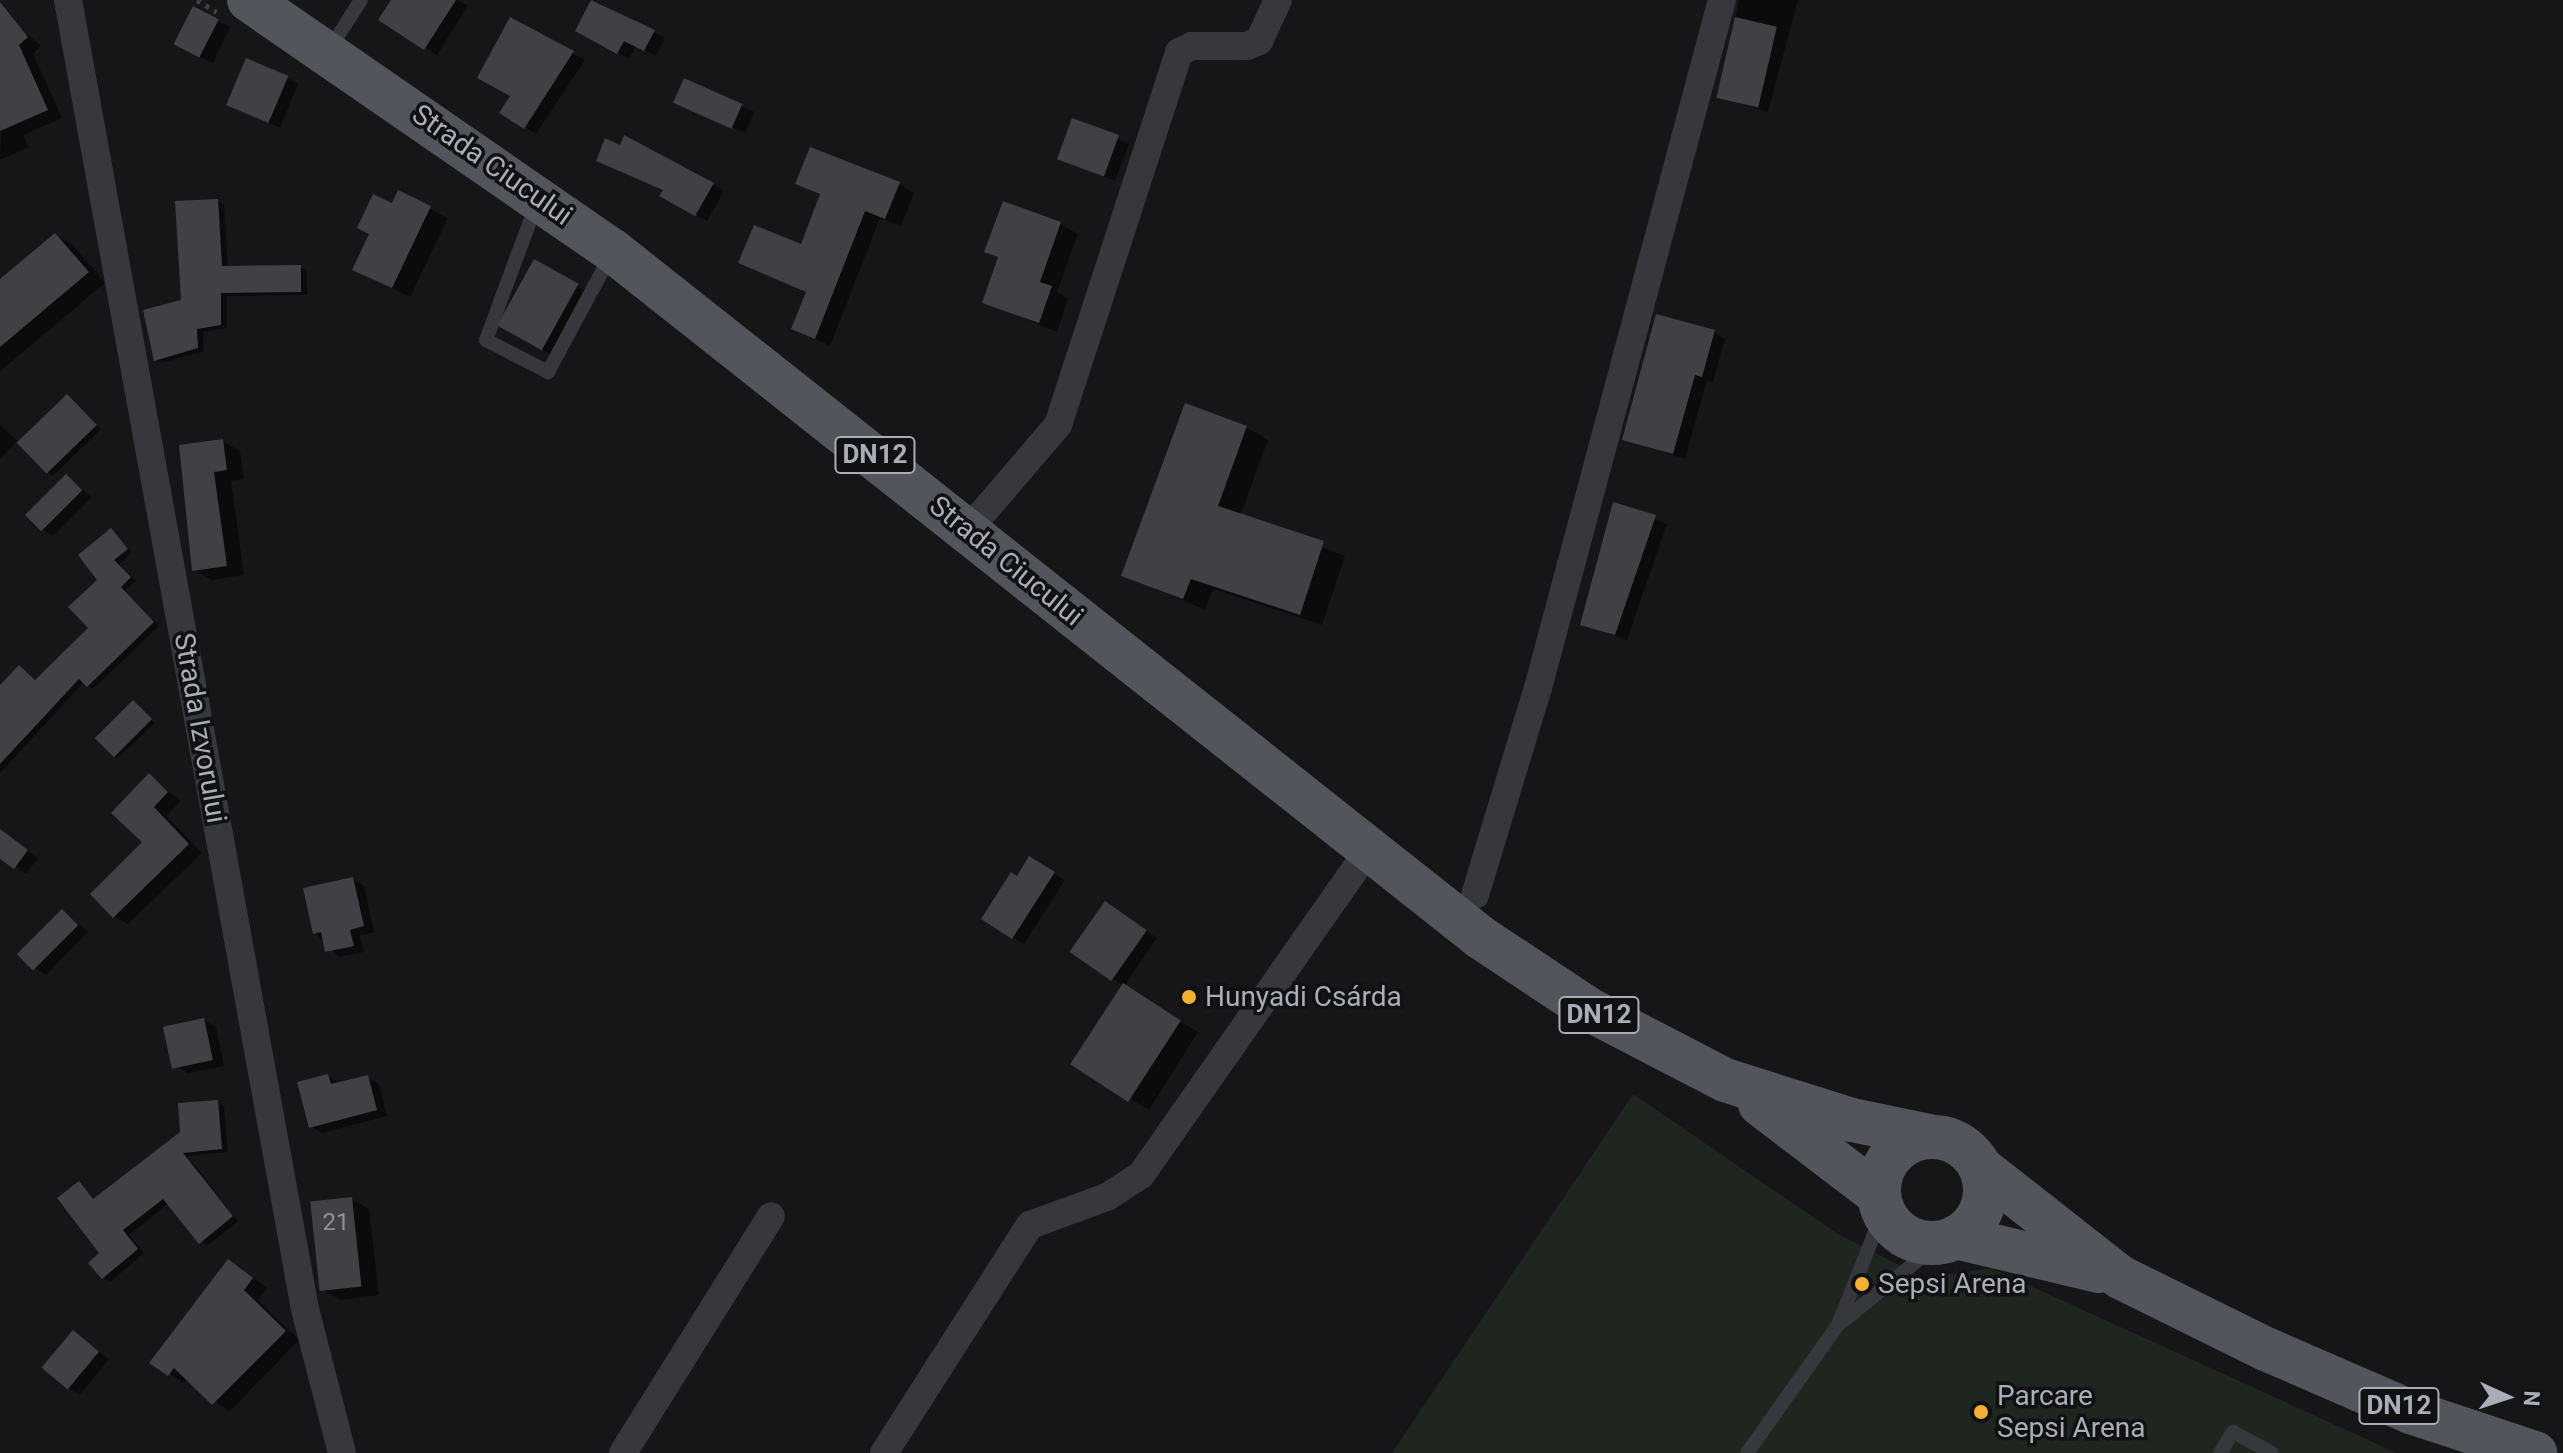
<!DOCTYPE html>
<meta charset="utf-8">
<style>
body{margin:0}
#map{position:relative;width:2563px;height:1453px;overflow:hidden;background:#161618;font-family:Roboto,sans-serif}
div>[style]{position:absolute}
[style*='--x']{left:calc(var(--x)*1px);top:calc(var(--y)*1px);width:calc(var(--w)*1px);rotate:calc(var(--a)*1deg)}
.green>*{inset:0;background:#1e261f}
.shadow>*{inset:0;background:#0007;transform-origin:0 0}
.building>*{inset:0;background:#404145;transform-origin:0 0}
.path>*{height:5px;margin-top:-2.5px;transform-origin:0;background:repeating-linear-gradient(90deg,#3d3f44 0 4px,transparent 0 10px)}
.service>*{height:14px;margin:-7px;padding:0 7px;transform-origin:7px;border-radius:7px;background:#37383d}
.minor>*{height:28px;margin:-14px;padding:0 14px;transform-origin:14px;border-radius:14px;background:#37383d}
.primary>*{height:44px;margin:-22px;padding:0 22px;transform-origin:22px;border-radius:22px;background:#53555c}
.primary>.ring{margin:-22px;padding:0;box-sizing:content-box;background:none;border:44px solid #53555c;border-radius:50%}
.dots>*{width:22px;height:22px;translate:-50% -50%;box-sizing:border-box;border:4px solid #111113;border-radius:50%}
span{translate:-50% -50%;white-space:nowrap;text-align:center;line-height:1.15;-webkit-text-stroke:7px #111113;paint-order:stroke}
.number-label{font-size:24px;color:#8e929b}
.number-label span{-webkit-text-stroke-width:0}
.shield-label span{padding:2px 6px;background:#111113;border:2px solid;border-radius:6px;-webkit-text-stroke-width:0}
.shield-label{font-size:26px;color:#a8adb8;font-weight:700}
.street-label{font-size:28px;color:#a8adb8}
.poi-label{font-size:28px;color:#a8adb8}
.left{translate:0 -50%;text-align:left}
.north{position:absolute;left:2467px;top:1357px;width:80px;height:80px;-webkit-text-stroke:6px #111113;paint-order:stroke;rotate:93deg;font-size:22px;font-weight:700;line-height:32px;text-align:center;color:#a8adb8}
.north::after{content:'';display:block;margin:auto;width:28px;height:36px;background:#a8adb8;clip-path:polygon(50% 0,100% 100%,50% 72%,0 100%)}
</style>
<div id="map">
<div class="green">
<div style="clip-path:polygon(1633px 1094px,1838px 1234px,1924px 1278px,1991px 1268px,2397px 1453px,1392px 1453px)"></div>
</div>
<div class="shadow">
<div style="clip-path:polygon(393px 0,458px 0,468px 6px,437px 55px,381px 20px)"></div>
<div style="clip-path:polygon(594px 0,665px 38px,656px 56px,636px 46px,629px 59px,577px 30px)"></div>
<div style="clip-path:polygon(1739px 0,1798px 0,1768px 112px,1719px 97px)"></div>
<div style="clip-path:polygon(194px 9px,230px 27px,213px 63px,188px 51px)"></div>
<div style="clip-path:polygon(4px 13px,41px 46px,33px 54px,62px 118px,23px 135px,29px 147px,0 160px)"></div>
<div style="clip-path:polygon(511px 20px,585px 60px,536px 134px,525px 127px,513px 96px)"></div>
<div style="clip-path:polygon(287px 78px,298px 84px,280px 128px,240px 110px)"></div>
<div style="left:685px;top:81px;width:76px;height:23px;rotate:24deg"></div>
<div style="left:1073px;top:121px;width:61px;height:40px;rotate:22deg"></div>
<div style="clip-path:polygon(798px 183px,899px 184px,914px 193px,901px 226px,880px 218px,830px 346px,794px 329px,807px 293px,741px 262px,802px 247px,822px 196px)"></div>
<div style="clip-path:polygon(713px 184px,724px 191px,707px 221px,662px 195px)"></div>
<div style="clip-path:polygon(399px 193px,448px 218px,410px 297px,372px 279px)"></div>
<div style="clip-path:polygon(217px 201px,224px 204px,228px 268px,300px 267px,307px 271px,307px 295px,227px 296px,227px 328px,203px 332px,204px 351px,162px 363px,155px 360px,183px 301px)"></div>
<div style="clip-path:polygon(1060px 224px,1078px 234px,1057px 292px,1068px 299px,1057px 332px,984px 302px,1000px 259px,987px 251px)"></div>
<div style="clip-path:polygon(55px 235px,73px 245px,105px 283px,0 371px,0 281px)"></div>
<div style="left:535px;top:262px;width:69px;height:72px;rotate:30deg"></div>
<div style="clip-path:polygon(1714px 332px,1725px 339px,1713px 382px,1707px 380px,1685px 459px,1624px 439px)"></div>
<div style="clip-path:polygon(68px 397px,101px 429px,53px 476px,48px 473px)"></div>
<div style="clip-path:polygon(0 425px,17px 441px,0 459px)"></div>
<div style="clip-path:polygon(1246px 427px,1268px 440px,1240px 516px,1345px 556px,1322px 625px,1213px 589px,1205px 610px,1124px 575px)"></div>
<div style="clip-path:polygon(222px 441px,240px 451px,244px 479px,231px 481px,244px 575px,212px 580px,194px 570px,181px 447px)"></div>
<div style="clip-path:polygon(67px 477px,92px 497px,53px 536px,42px 529px)"></div>
<div style="clip-path:polygon(1614px 505px,1667px 524px,1627px 640px,1582px 624px)"></div>
<div style="clip-path:polygon(111px 530px,132px 552px,119px 564px,136px 581px,125px 591px,159px 626px,93px 689px,84px 682px,0 773px,0 688px,36px 681px,91px 628px)"></div>
<div style="clip-path:polygon(134px 702px,155px 723px,118px 758px,113px 755px)"></div>
<div style="clip-path:polygon(149px 776px,181px 801px,166px 816px,202px 853px,128px 924px,114px 916px,145px 842px)"></div>
<div style="clip-path:polygon(0 830px,38px 858px,26px 874px,0 856px)"></div>
<div style="clip-path:polygon(1030px 859px,1065px 880px,1024px 944px,1013px 938px,1017px 879px)"></div>
<div style="clip-path:polygon(353px 879px,364px 886px,374px 932px,360px 936px,364px 952px,339px 957px,315px 933px)"></div>
<div style="clip-path:polygon(1117px 910px,1157px 938px,1124px 986px,1198px 1032px,1149px 1110px,1132px 1100px,1124px 986px,1073px 952px)"></div>
<div style="clip-path:polygon(63px 911px,88px 932px,46px 975px,35px 968px)"></div>
<div style="clip-path:polygon(204px 1020px,216px 1027px,224px 1066px,188px 1073px,176px 1066px)"></div>
<div style="clip-path:polygon(328px 1076px,340px 1084px,367px 1077px,379px 1084px,387px 1116px,322px 1133px,310px 1126px)"></div>
<div style="clip-path:polygon(217px 1102px,224px 1106px,228px 1152px,187px 1156px,238px 1221px,207px 1246px,169px 1203px,129px 1235px,144px 1253px,110px 1282px,103px 1278px,102px 1254px,79px 1184px,95px 1200px)"></div>
<div style="clip-path:polygon(351px 1199px,369px 1209px,379px 1295px,341px 1300px,323px 1290px)"></div>
<div style="clip-path:polygon(243px 1271px,267px 1288px,258px 1300px,299px 1340px,229px 1412px,188px 1378px,184px 1383px,152px 1362px)"></div>
<div style="clip-path:polygon(73px 1333px,109px 1359px,80px 1395px,68px 1388px)"></div>
</div>
<div class="building">
<div style="clip-path:polygon(391px 0,456px 0,424px 50px,378px 20px)"></div>
<div style="clip-path:polygon(591px 0,655px 30px,644px 51px,624px 41px,617px 54px,575px 31px)"></div>
<div style="clip-path:polygon(0 2px,28px 37px,19px 45px,48px 110px,0 131px)"></div>
<div style="left:193px;top:6px;width:29px;height:43px;rotate:27deg"></div>
<div style="clip-path:polygon(510px 17px,574px 51px,524px 129px,499px 113px,510px 96px,477px 78px)"></div>
<div style="left:1735px;top:17px;width:43px;height:83px;rotate:13deg"></div>
<div style="left:246px;top:58px;width:46px;height:51px;rotate:23deg"></div>
<div style="left:684px;top:78px;width:64px;height:27px;rotate:24deg"></div>
<div style="left:1072px;top:118px;width:50px;height:44px;rotate:20deg"></div>
<div style="clip-path:polygon(624px 135px,714px 183px,695px 216px,659px 196px,663px 190px,596px 161px,605px 138px,620px 145px)"></div>
<div style="clip-path:polygon(810px 147px,900px 182px,885px 219px,865px 211px,815px 339px,791px 329px,806px 292px,738px 263px,754px 225px,801px 244px,820px 194px,795px 184px)"></div>
<div style="clip-path:polygon(398px 190px,431px 206px,392px 288px,352px 270px,369px 234px,357px 228px,373px 194px,392px 203px)"></div>
<div style="clip-path:polygon(218px 199px,222px 266px,301px 265px,301px 292px,221px 293px,221px 325px,197px 329px,198px 348px,154px 361px,143px 310px,181px 300px,175px 201px)"></div>
<div style="clip-path:polygon(1003px 201px,1061px 222px,1040px 282px,1052px 286px,1039px 323px,982px 303px,998px 257px,984px 252px)"></div>
<div style="clip-path:polygon(55px 233px,89px 272px,0 347px,0 279px)"></div>
<div style="left:534px;top:259px;width:51px;height:76px;rotate:29deg"></div>
<div style="clip-path:polygon(1656px 314px,1715px 330px,1702px 377px,1695px 375px,1673px 454px,1622px 440px)"></div>
<div style="left:67px;top:394px;width:43px;height:70px;rotate:46deg"></div>
<div style="clip-path:polygon(1185px 403px,1247px 426px,1218px 506px,1324px 541px,1300px 615px,1191px 579px,1183px 599px,1121px 576px)"></div>
<div style="clip-path:polygon(223px 439px,227px 470px,214px 472px,227px 566px,192px 571px,179px 445px)"></div>
<div style="left:66px;top:474px;width:23px;height:58px;rotate:45deg"></div>
<div style="clip-path:polygon(1613px 502px,1656px 515px,1615px 635px,1580px 625px)"></div>
<div style="clip-path:polygon(111px 528px,128px 549px,114px 560px,131px 577px,121px 587px,154px 622px,87px 687px,79px 679px,0 764px,0 685px,19px 665px,35px 680px,88px 628px,68px 607px,97px 580px,78px 555px)"></div>
<div style="left:133px;top:700px;width:27px;height:54px;rotate:45deg"></div>
<div style="clip-path:polygon(149px 773px,168px 792px,154px 807px,189px 844px,113px 918px,90px 894px,142px 842px,111px 813px)"></div>
<div style="clip-path:polygon(0 829px,28px 850px,14px 869px,0 859px)"></div>
<div style="clip-path:polygon(1029px 856px,1055px 872px,1012px 939px,981px 919px,1011px 872px,1017px 876px)"></div>
<div style="clip-path:polygon(353px 877px,364px 926px,350px 930px,354px 946px,325px 952px,321px 932px,313px 934px,303px 888px)"></div>
<div style="left:1105px;top:901px;width:51px;height:62px;rotate:35deg"></div>
<div style="left:62px;top:909px;width:23px;height:64px;rotate:45deg"></div>
<div style="left:1123px;top:983px;width:69px;height:97px;rotate:33deg"></div>
<div style="left:204px;top:1018px;width:43px;height:42px;rotate:78deg"></div>
<div style="clip-path:polygon(328px 1074px,331px 1084px,368px 1075px,377px 1110px,309px 1128px,297px 1082px)"></div>
<div style="clip-path:polygon(218px 1100px,222px 1149px,183px 1153px,233px 1216px,199px 1244px,163px 1199px,123px 1230px,138px 1249px,102px 1279px,88px 1263px,99px 1253px,57px 1198px,79px 1181px,93px 1199px,180px 1132px,178px 1103px)"></div>
<div style="left:352px;top:1197px;width:90px;height:42px;rotate:84deg"></div>
<div style="clip-path:polygon(228px 1259px,253px 1278px,244px 1290px,286px 1331px,212px 1405px,174px 1368px,168px 1376px,149px 1363px)"></div>
<div style="left:73px;top:1330px;width:34px;height:49px;rotate:40deg"></div>
</div>
<div class="path">
<div style="--x:197;--y:0;--w:23;--a:31"></div>
</div>
<div class="service">
<div style="--x:329;--y:50;--w:59;--a:-57.4"></div>
<div style="--x:536;--y:205;--w:144;--a:110.3"></div>
<div style="--x:486;--y:340;--w:70;--a:27.3"></div>
<div style="--x:548;--y:372;--w:133;--a:-61.7"></div>
<div style="--x:1842;--y:1322;--w:127;--a:-39.2"></div>
<div style="--x:1747;--y:1453;--w:157;--a:-54.6"></div>
<div style="--x:1838;--y:1325;--w:122;--a:-68.3"></div>
<div style="--x:2220;--y:1453;--w:25;--a:-58"></div>
<div style="--x:2233;--y:1432;--w:44;--a:28.3"></div>
</div>
<div class="minor">
<div style="--x:68;--y:0;--w:1330;--a:79.74"></div>
<div style="--x:305;--y:1309;--w:149;--a:75.6"></div>
<div style="--x:968;--y:530;--w:138;--a:-49.4"></div>
<div style="--x:1058;--y:425;--w:392;--a:-72"></div>
<div style="--x:1179;--y:52;--w:14;--a:-25"></div>
<div style="--x:1192;--y:46;--w:55;--a:0"></div>
<div style="--x:1247;--y:46;--w:13;--a:-23"></div>
<div style="--x:1259;--y:41;--w:45;--a:-65.1"></div>
<div style="--x:1475;--y:895;--w:216;--a:-73.1"></div>
<div style="--x:1538;--y:688;--w:712;--a:-75.03"></div>
<div style="--x:623;--y:1453;--w:279;--a:-58"></div>
<div style="--x:884;--y:1453;--w:271;--a:-57.4"></div>
<div style="--x:1030;--y:1225;--w:82;--a:-20"></div>
<div style="--x:1107;--y:1197;--w:40;--a:-32.9"></div>
<div style="--x:1141;--y:1175;--w:394;--a:-55"></div>
</div>
<div class="primary">
<div style="--x:249;--y:0;--w:442;--a:34.6"></div>
<div style="--x:613;--y:251;--w:1106;--a:38.35"></div>
<div style="--x:1480;--y:937;--w:132;--a:33.6"></div>
<div style="--x:1590;--y:1010;--w:152;--a:27.4"></div>
<div style="--x:1725;--y:1080;--w:133;--a:17.5"></div>
<div style="--x:1852;--y:1120;--w:79;--a:11.7"></div>
<div style="--x:1760;--y:1104;--w:150;--a:37.4"></div>
<div class="ring" style="left:1879px;top:1137px;width:62px;height:62px"></div>
<div style="--x:1981;--y:1168;--w:177;--a:38.1"></div>
<div style="--x:2120;--y:1277;--w:163;--a:26.3"></div>
<div style="--x:2266;--y:1349;--w:158;--a:23.5"></div>
<div style="--x:2411;--y:1412;--w:131;--a:18.3"></div>
<div style="--x:1956;--y:1237;--w:147;--a:13.4"></div>
</div>
<div class="dots">
<div style="left:1189px;top:997px;background:#f2b134"></div>
<div style="left:1862px;top:1284px;background:#f2b134"></div>
<div style="left:1981px;top:1412px;background:#f2b134"></div>
</div>
<div class="number-label">
<span style="left:336px;top:1223px">21</span>
</div>
<div class="shield-label">
<span style="left:875px;top:455px">DN12</span>
<span style="left:1599px;top:1015px">DN12</span>
<span style="left:2399px;top:1406px">DN12</span>
</div>
<div class="street-label">
<span style="left:492px;top:165px;rotate:35deg">Strada Ciucului</span>
<span style="left:1006px;top:561px;rotate:39deg">Strada Ciucului</span>
<span style="left:200px;top:728px;rotate:80deg">Strada Izvorului</span>
</div>
<div class="poi-label">
<span class="left" style="left:1205px;top:997px">Hunyadi Csárda</span>
<span class="left" style="left:1878px;top:1284px">Sepsi Arena</span>
<span class="left" style="left:1997px;top:1412px">Parcare<br>Sepsi Arena</span>
</div>
<div class="north">N</div>
</div>
